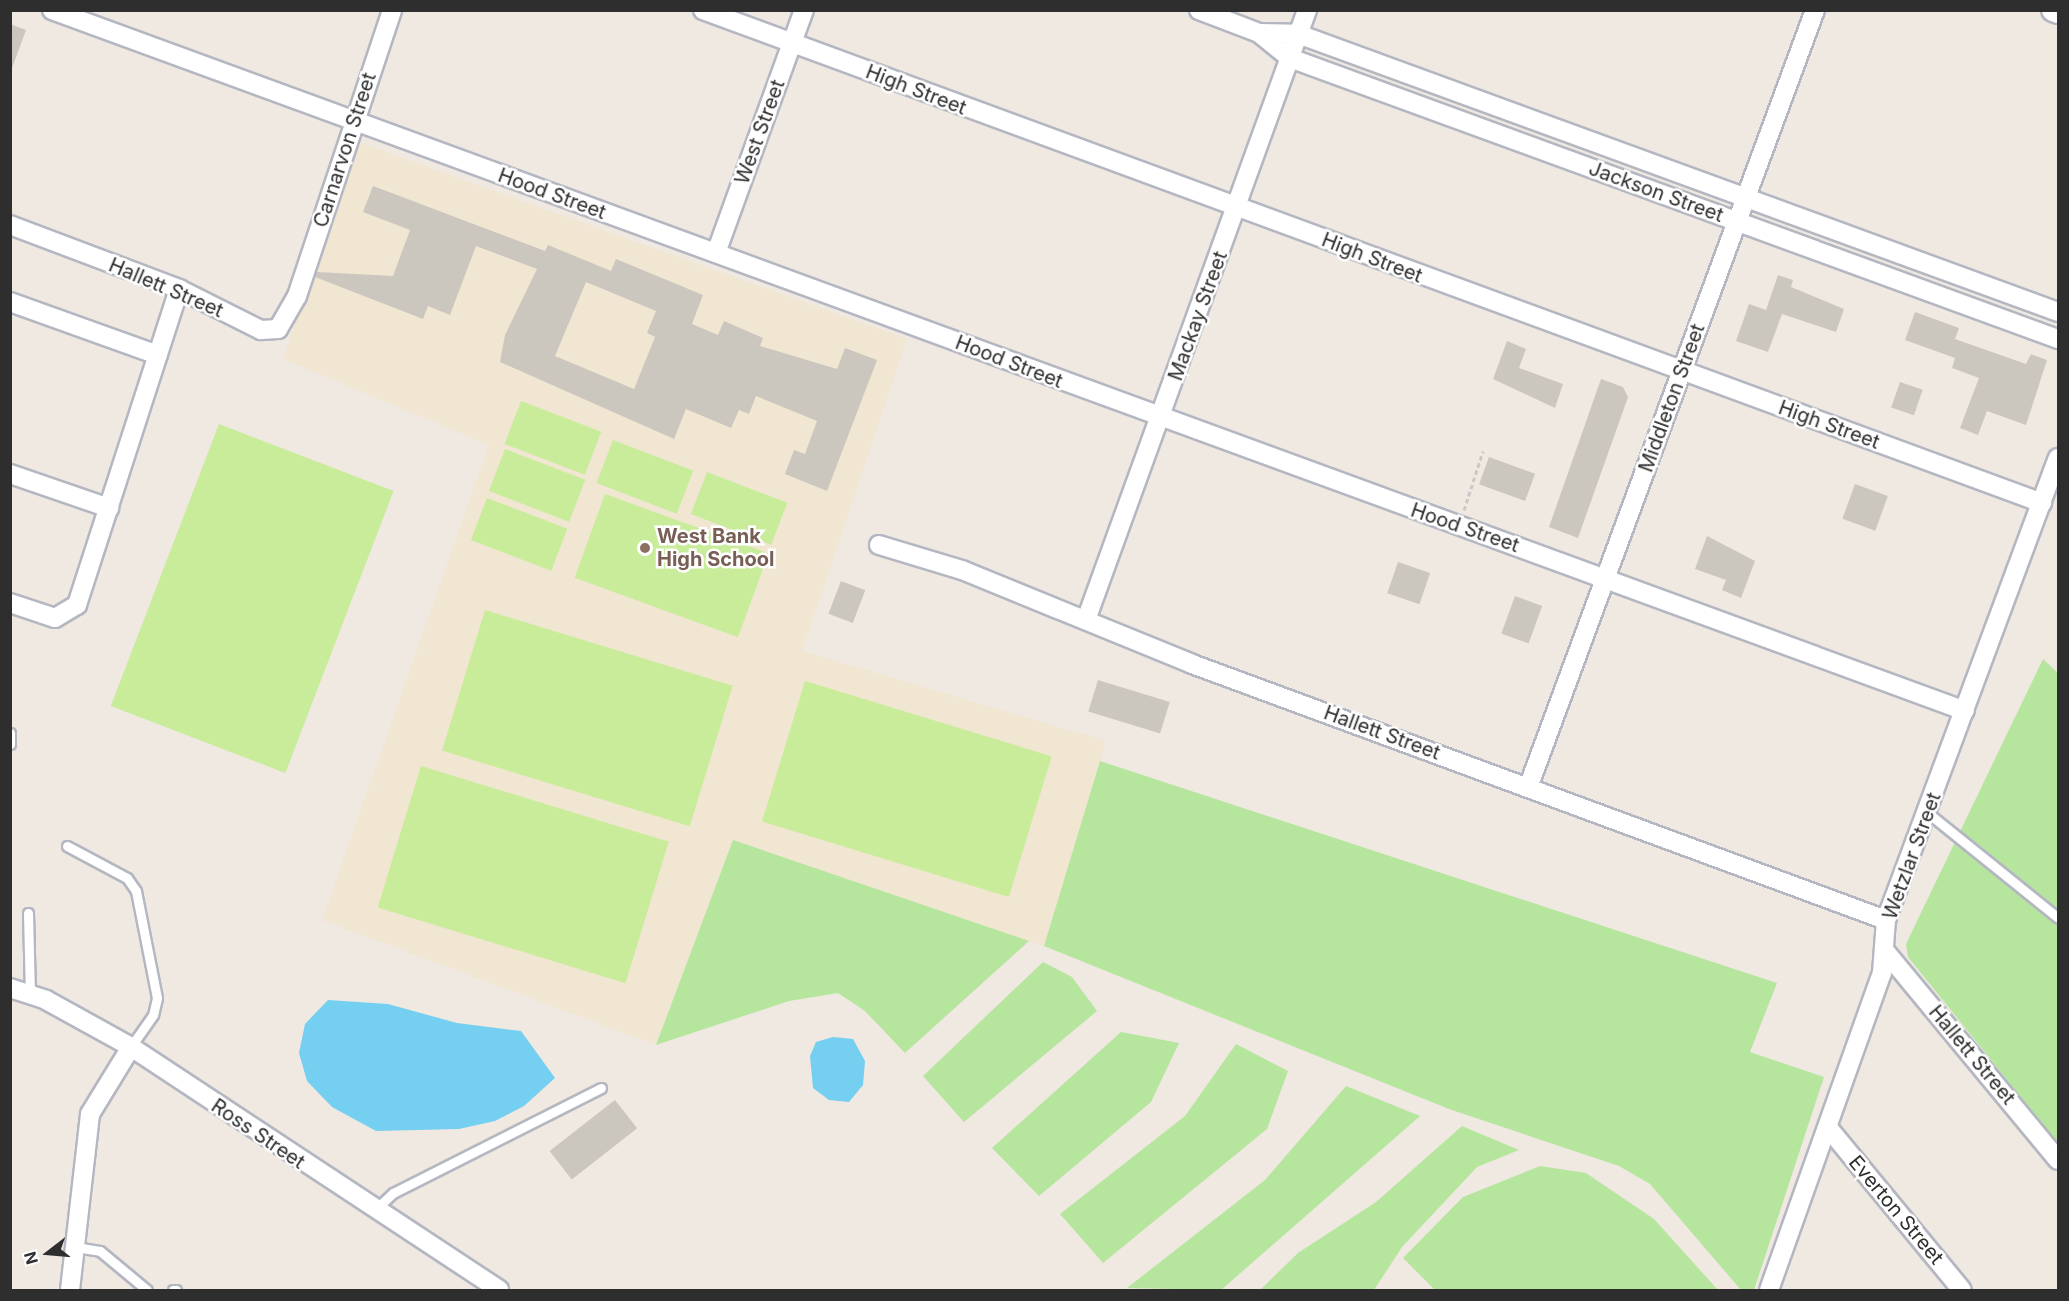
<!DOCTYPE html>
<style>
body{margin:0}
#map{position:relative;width:2069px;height:1301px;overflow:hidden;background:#efe9e1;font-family:Inter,sans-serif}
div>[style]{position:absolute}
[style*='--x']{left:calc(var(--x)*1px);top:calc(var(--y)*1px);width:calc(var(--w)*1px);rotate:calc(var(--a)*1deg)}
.education>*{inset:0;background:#f0e6d1}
.green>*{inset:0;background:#b6e59e}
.pitch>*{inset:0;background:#c9ec9a;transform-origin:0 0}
.water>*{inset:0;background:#75cff0}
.building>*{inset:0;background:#cbc7bf;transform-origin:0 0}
.path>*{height:3px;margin-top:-1.5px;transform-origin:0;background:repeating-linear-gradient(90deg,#c9c9c9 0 4.5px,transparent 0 7.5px)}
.roads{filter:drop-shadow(2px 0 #b4b7c1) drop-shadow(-2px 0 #b4b7c1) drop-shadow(0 2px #b4b7c1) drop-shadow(0 -2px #b4b7c1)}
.service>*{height:9px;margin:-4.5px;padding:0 4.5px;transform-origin:4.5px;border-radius:4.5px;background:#fff}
.minor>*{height:18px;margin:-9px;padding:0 9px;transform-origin:9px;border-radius:9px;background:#fff}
.tertiary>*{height:22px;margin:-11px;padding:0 11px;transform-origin:11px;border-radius:11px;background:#fff}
.dots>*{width:16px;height:16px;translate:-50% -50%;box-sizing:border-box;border:3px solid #fff;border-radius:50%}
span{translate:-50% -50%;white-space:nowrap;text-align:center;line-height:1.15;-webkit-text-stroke:5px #fff;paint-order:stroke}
.street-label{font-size:20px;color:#2e2e2e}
.education-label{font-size:20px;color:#785e54;font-weight:700}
.left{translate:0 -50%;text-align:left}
.frame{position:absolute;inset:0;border:12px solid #2e2e2e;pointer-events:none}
.north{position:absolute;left:18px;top:1223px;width:60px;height:60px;-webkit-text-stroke:4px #fff;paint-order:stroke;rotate:254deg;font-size:16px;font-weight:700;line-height:24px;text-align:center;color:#2e2e2e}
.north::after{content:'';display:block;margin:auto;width:21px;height:27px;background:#2e2e2e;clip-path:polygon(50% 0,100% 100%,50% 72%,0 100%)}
</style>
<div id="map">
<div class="education">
<div style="clip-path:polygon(355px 141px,907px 339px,802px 651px,1106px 741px,1044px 946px,733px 840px,656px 1045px,322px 920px,489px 445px,283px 359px)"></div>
</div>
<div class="green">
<div style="clip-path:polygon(2043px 659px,2058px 673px,2058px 1143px,1908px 957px,1906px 944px)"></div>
<div style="clip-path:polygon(1100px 761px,1777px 983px,1750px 1052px,1824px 1077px,1754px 1290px,1741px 1290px,1650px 1184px,1619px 1166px,1449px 1109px,1044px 946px)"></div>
<div style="clip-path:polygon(733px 840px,1029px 941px,905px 1053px,865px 1011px,838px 993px,789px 1001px,656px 1045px)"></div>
<div style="clip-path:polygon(1043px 962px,1072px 977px,1097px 1011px,964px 1122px,923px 1076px)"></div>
<div style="clip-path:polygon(1121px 1032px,1179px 1043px,1151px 1102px,1039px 1196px,992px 1148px)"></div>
<div style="clip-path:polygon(1236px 1044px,1288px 1071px,1267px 1129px,1103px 1263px,1060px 1214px,1185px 1116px)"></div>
<div style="clip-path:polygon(1346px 1086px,1420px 1116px,1221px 1290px,1127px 1288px,1265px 1180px)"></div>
<div style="clip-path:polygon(1462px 1126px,1519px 1150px,1477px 1167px,1402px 1247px,1374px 1290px,1260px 1290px,1298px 1253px,1376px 1202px)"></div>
<div style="clip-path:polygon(1540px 1166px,1586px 1173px,1654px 1219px,1718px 1290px,1435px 1290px,1403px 1258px,1463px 1197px)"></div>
</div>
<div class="pitch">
<div style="left:521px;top:401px;width:86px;height:46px;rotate:21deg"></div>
<div style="left:219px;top:424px;width:187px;height:302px;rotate:21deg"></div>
<div style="left:613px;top:440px;width:86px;height:46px;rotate:21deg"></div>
<div style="left:505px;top:449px;width:86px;height:45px;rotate:21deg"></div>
<div style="left:707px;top:472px;width:86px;height:45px;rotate:21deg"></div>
<div style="left:605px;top:494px;width:174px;height:89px;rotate:20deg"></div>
<div style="left:487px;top:498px;width:86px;height:45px;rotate:21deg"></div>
<div style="left:485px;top:610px;width:259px;height:147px;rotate:17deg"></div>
<div style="left:805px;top:681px;width:258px;height:147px;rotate:17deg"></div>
<div style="left:421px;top:766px;width:259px;height:148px;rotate:17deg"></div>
</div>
<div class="water">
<div style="clip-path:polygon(328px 1000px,388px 1004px,457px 1023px,521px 1031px,555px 1078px,524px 1106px,495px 1121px,459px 1129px,376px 1131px,332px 1107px,307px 1081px,299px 1053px,305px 1024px)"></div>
<div style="clip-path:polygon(833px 1037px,853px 1039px,865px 1061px,863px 1085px,849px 1102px,829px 1100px,813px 1088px,810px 1056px,816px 1042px)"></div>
</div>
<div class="building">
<div style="clip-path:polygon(10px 24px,26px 30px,12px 68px,10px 68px)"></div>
<div style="clip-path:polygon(evenodd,373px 186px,545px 251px,548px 245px,611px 271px,616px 259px,703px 295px,692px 324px,718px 335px,724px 321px,763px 338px,760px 346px,837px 369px,845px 348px,877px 360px,827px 491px,785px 474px,794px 450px,805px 454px,817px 421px,756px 396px,749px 414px,739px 410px,731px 428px,686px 409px,674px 439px,500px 362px,505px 335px,537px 269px,476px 246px,450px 315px,428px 306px,423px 319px,315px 277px,317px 272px,393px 276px,410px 230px,363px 212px,373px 186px,586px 282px,656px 311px,647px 333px,655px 337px,634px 389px,555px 356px,586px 282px)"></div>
<div style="clip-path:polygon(1778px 275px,1793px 280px,1791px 287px,1844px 309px,1836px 332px,1782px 314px,1768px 352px,1736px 341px,1749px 304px,1766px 310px)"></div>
<div style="clip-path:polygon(1915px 312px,1959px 328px,1955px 339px,2026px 364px,2031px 354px,2047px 360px,2026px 425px,1987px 411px,1978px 435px,1960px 428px,1979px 378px,1952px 368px,1955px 358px,1905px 340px)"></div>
<div style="clip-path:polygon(1507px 341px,1526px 349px,1519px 368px,1563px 384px,1555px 408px,1493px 379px)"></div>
<div style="clip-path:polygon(1601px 379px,1623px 387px,1628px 397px,1578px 538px,1549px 527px)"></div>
<div style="left:1900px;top:382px;width:24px;height:27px;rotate:19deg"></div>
<div style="left:1489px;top:457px;width:49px;height:29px;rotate:20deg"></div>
<div style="left:1855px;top:484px;width:35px;height:37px;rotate:20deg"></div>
<div style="clip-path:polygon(1707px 536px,1755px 561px,1741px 598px,1722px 590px,1726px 580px,1695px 569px)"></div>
<div style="left:1398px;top:562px;width:34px;height:33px;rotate:19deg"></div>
<div style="left:841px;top:581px;width:26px;height:35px;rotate:21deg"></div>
<div style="left:1515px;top:596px;width:29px;height:40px;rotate:20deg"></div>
<div style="left:1098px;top:680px;width:75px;height:33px;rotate:17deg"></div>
<div style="left:615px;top:1100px;width:36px;height:83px;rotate:52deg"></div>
</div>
<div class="path">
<div style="--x:1464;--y:510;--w:62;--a:-72.1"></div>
</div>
<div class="roads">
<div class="service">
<div style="--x:10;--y:733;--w:11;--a:90"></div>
<div style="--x:1928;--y:813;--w:167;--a:38.9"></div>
<div style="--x:67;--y:846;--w:68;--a:28.1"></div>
<div style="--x:127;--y:878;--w:16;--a:55"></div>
<div style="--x:136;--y:891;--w:109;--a:78.9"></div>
<div style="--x:157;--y:998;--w:17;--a:103"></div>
<div style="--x:153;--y:1015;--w:39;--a:125"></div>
<div style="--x:28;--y:913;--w:82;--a:88.6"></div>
<div style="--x:379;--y:1206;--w:19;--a:-43"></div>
<div style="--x:393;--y:1193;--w:233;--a:-26.8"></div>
<div style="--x:75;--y:1247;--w:25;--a:9"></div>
<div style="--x:100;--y:1251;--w:61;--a:39.7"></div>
<div style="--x:173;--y:1290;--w:3;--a:0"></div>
</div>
<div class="minor">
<div style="--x:52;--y:10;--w:2037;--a:20.12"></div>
<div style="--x:703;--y:10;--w:1427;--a:20.21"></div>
<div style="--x:1199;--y:10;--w:64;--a:21"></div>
<div style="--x:1259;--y:33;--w:40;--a:39"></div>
<div style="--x:1290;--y:58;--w:818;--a:20.1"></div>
<div style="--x:1259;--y:33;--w:39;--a:1"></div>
<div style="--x:1298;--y:34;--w:809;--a:20.09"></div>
<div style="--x:10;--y:225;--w:181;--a:20.7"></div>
<div style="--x:179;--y:289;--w:92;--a:26.6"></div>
<div style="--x:261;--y:330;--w:17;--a:-3"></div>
<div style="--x:278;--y:329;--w:38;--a:-60"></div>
<div style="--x:297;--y:296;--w:301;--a:-71.6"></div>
<div style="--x:716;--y:253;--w:258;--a:-70.1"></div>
<div style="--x:10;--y:302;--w:157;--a:19.7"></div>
<div style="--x:10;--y:474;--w:105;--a:19"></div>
<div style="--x:879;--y:545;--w:87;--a:16.8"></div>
<div style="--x:962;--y:570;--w:248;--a:22.2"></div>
<div style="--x:1192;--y:664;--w:740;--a:20.25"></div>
<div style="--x:10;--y:603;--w:47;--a:18.4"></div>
<div style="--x:55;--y:618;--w:26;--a:-31"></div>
<div style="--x:77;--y:605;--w:332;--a:-72.1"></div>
<div style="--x:1086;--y:620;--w:649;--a:-70.08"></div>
<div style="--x:1529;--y:785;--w:826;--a:-69.74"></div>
<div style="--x:1885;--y:951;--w:271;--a:50.4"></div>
<div style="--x:10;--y:988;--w:38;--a:18"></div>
<div style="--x:46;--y:1000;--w:97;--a:28.9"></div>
<div style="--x:131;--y:1047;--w:441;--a:33.4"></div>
<div style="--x:1830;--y:1130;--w:207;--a:50.5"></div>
<div style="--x:70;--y:1290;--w:177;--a:-83.5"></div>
<div style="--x:90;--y:1114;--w:79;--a:-58.5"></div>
<div style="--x:1769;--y:1290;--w:337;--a:-70.4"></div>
<div style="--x:1882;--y:973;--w:53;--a:-85.7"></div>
<div style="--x:1886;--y:920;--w:493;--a:-69.6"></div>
</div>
<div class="tertiary">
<div style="--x:2053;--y:10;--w:5;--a:22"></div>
</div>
</div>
<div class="dots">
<div style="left:645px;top:548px;background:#8d6e63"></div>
</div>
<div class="street-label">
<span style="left:916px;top:90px;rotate:21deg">High Street</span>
<span style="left:760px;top:132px;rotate:-70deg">West Street</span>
<span style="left:345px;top:150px;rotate:-72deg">Carnarvon Street</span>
<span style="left:1656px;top:192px;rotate:20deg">Jackson Street</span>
<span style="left:552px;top:194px;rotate:20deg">Hood Street</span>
<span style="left:1372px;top:258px;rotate:21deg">High Street</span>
<span style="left:166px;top:288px;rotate:23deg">Hallett Street</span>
<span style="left:1198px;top:316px;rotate:-70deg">Mackay Street</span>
<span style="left:1009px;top:362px;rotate:21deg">Hood Street</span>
<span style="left:1672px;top:398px;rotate:-70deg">Middleton Street</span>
<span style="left:1829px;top:425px;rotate:20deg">High Street</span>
<span style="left:1465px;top:528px;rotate:19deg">Hood Street</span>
<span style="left:1382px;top:733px;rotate:20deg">Hallett Street</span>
<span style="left:1912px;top:856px;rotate:-70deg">Wetzlar Street</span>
<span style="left:1972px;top:1055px;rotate:50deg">Hallett Street</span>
<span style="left:258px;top:1134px;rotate:34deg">Ross Street</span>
<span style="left:1896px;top:1210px;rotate:50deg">Everton Street</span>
</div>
<div class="education-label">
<span class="left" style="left:657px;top:548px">West Bank<br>High School</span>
</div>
<div class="frame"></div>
<div class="north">N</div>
</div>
